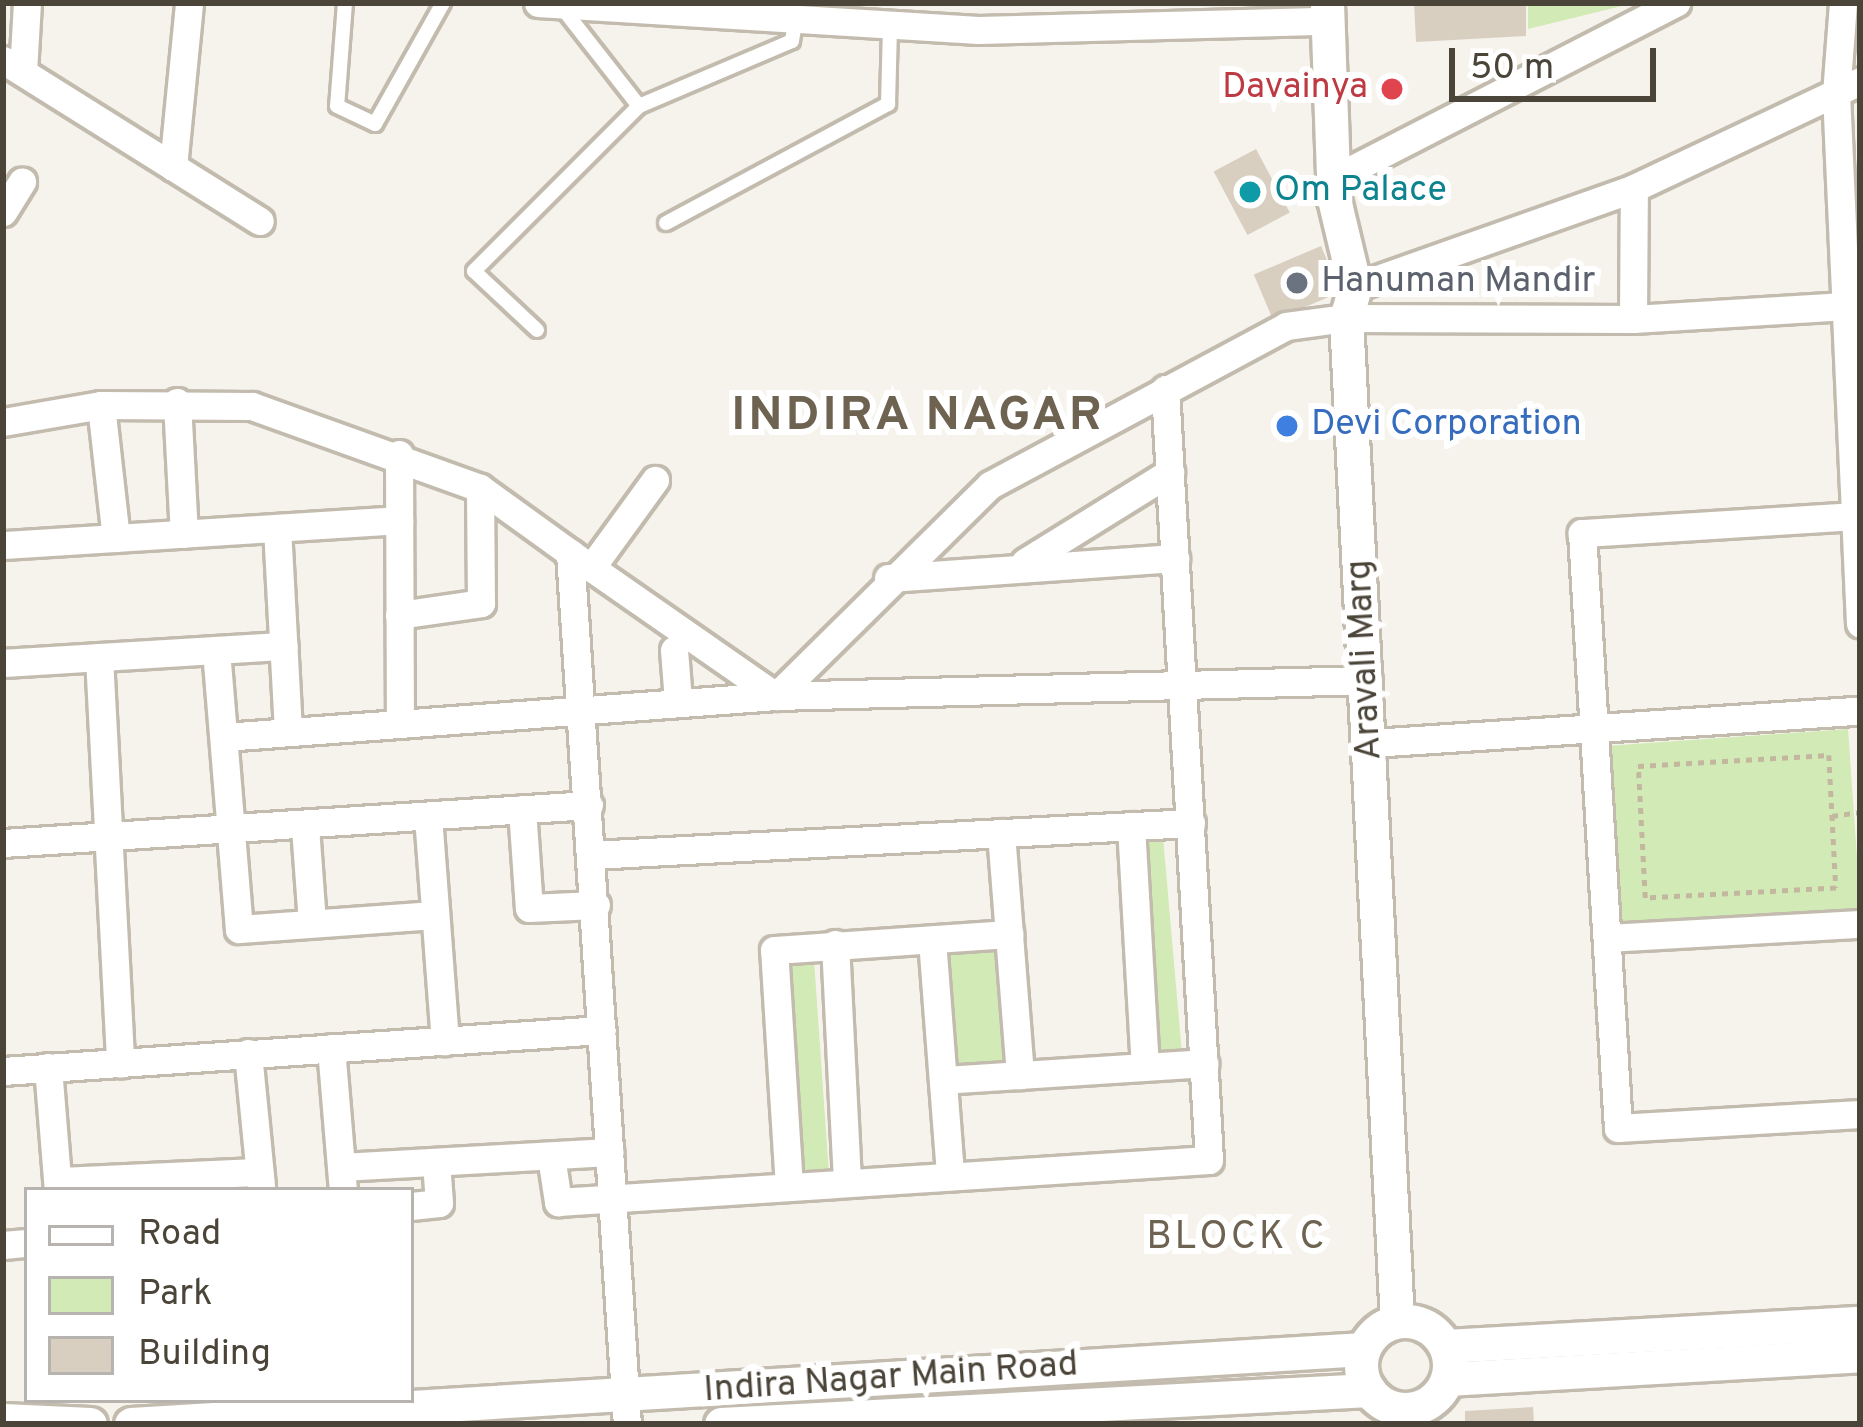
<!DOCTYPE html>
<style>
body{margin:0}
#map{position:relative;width:1863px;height:1427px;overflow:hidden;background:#f6f3ec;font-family:Overpass,sans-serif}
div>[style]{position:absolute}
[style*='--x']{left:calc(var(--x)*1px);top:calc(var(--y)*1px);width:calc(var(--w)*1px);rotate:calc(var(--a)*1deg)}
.green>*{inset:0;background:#d2eab5;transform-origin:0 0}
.building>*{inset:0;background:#d8cfc1;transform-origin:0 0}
.path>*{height:4.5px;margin-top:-2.25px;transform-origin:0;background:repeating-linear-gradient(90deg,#c4b79f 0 6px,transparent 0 12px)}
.roads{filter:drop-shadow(3px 0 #c2bbae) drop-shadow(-3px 0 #c2bbae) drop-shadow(0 3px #c2bbae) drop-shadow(0 -3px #c2bbae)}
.service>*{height:14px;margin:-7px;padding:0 7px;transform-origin:7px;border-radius:7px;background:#fff}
.minor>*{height:27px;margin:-13.5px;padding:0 13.5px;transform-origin:13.5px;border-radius:13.5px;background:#fff}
.tertiary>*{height:33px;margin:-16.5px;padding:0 16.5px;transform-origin:16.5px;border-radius:16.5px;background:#fff}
.tertiary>.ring{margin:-16.5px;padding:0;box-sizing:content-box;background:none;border:33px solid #fff;border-radius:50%}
.dots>*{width:33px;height:33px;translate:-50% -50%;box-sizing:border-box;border:6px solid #fff;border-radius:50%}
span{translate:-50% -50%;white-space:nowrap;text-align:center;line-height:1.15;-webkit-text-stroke:12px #fff;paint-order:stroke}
.health-label{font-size:36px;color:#be3a42}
.right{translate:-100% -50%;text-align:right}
.culture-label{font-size:36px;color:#0d838f}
.left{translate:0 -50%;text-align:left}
.worship-label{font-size:36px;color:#5b616d}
.shop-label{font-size:36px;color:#366cbe}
.street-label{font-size:36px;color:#4b4439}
.neighbourhood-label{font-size:39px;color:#6e6250;letter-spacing:3px}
.district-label{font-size:48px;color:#6e6250;font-weight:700;letter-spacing:3px}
.frame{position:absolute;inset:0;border:6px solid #4b4439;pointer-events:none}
.legend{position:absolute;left:24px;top:1187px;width:390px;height:216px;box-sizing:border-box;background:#fff;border:3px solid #b7b4b0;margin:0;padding:15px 21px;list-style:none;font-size:36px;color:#4b4439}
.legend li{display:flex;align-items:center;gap:24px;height:60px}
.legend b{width:60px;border:3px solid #b7b4b0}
.scale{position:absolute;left:1449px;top:48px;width:207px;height:54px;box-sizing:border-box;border:6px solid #4b4439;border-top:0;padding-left:15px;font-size:36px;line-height:42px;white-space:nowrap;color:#4b4439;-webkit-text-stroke:9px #fff;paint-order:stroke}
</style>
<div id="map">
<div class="green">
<div style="clip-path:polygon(1528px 3px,1634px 3px,1528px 29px)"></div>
<div style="left:1848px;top:729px;width:182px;height:239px;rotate:86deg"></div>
<div style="left:1163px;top:837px;width:227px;height:48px;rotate:85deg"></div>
<div style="left:1002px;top:947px;width:126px;height:70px;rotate:86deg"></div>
<div style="left:814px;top:960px;width:221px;height:51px;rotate:86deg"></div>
</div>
<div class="building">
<div style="clip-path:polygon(1414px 3px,1526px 3px,1526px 36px,1416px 42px)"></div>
<div style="left:1256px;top:149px;width:72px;height:48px;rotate:62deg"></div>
<div style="left:1321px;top:246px;width:50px;height:73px;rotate:67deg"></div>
<div style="clip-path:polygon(1533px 1407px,1534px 1424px,1465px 1424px,1465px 1411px)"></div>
</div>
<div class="path">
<div style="--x:1829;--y:755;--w:133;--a:87"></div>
<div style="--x:1836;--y:888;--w:191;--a:177"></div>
<div style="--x:1645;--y:898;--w:132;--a:-93"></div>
<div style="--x:1638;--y:766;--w:191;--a:-3.3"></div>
<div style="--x:1832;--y:816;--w:28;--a:-8"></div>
</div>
<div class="roads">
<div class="service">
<div style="--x:345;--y:3;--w:103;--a:94.4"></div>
<div style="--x:337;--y:106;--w:42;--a:25.3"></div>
<div style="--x:375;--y:124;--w:139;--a:-60.7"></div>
<div style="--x:560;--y:5;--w:128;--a:52"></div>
<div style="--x:666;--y:223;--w:252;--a:-28.2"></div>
<div style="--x:888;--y:104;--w:77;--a:-88.5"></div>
<div style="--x:537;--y:330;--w:86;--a:-136.9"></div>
<div style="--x:474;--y:271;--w:233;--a:-45"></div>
<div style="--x:639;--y:106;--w:166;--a:-23"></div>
<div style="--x:792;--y:41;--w:19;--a:-81"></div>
</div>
<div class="minor">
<div style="--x:538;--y:3;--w:441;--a:3.5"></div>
<div style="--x:978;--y:30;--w:349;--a:-1.5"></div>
<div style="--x:1843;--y:3;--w:90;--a:94.4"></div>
<div style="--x:1836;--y:93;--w:531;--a:87.41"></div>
<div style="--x:3;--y:60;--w:303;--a:32.1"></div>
<div style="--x:23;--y:72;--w:69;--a:-86.7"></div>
<div style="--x:173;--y:167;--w:165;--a:-84.4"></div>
<div style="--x:1333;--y:179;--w:386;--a:-27.2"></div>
<div style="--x:3;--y:212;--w:36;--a:-58"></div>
<div style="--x:1355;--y:287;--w:296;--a:-19.5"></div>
<div style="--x:1634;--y:188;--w:250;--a:-25.3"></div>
<div style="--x:1633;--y:319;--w:131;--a:-89.6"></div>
<div style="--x:177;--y:402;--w:132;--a:87"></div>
<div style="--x:101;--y:405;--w:134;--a:83.6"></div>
<div style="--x:3;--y:422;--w:99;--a:-9.8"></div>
<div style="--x:101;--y:405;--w:151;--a:0.4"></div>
<div style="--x:252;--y:406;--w:242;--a:19.8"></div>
<div style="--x:480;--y:488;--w:111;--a:35.8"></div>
<div style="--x:570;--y:553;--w:873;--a:86.26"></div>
<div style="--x:399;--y:454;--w:268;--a:89.8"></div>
<div style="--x:1854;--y:516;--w:273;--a:176.4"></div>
<div style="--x:1582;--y:533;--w:596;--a:86.54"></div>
<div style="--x:1618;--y:1128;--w:242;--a:-3.3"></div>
<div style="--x:277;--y:528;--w:203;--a:86.9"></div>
<div style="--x:3;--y:545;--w:397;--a:-3.6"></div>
<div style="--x:570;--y:553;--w:251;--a:34.8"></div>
<div style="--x:776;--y:696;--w:301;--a:-44.6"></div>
<div style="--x:990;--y:485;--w:336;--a:-28.2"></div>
<div style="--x:1286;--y:326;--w:61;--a:-7.6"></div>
<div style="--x:1346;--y:318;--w:287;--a:0.2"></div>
<div style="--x:1633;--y:319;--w:227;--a:-3.5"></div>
<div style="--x:1025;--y:562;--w:171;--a:-31.8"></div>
<div style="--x:591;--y:568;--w:109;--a:-54"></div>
<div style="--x:888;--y:578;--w:288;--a:-4"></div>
<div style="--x:399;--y:615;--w:83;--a:-8.3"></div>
<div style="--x:481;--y:603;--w:115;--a:-90.5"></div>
<div style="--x:216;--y:650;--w:280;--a:85.3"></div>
<div style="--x:239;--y:929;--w:196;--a:-4.1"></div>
<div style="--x:674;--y:650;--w:51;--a:85.5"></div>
<div style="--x:99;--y:657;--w:407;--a:87"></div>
<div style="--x:3;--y:663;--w:281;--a:-3.5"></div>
<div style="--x:224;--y:737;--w:554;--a:-4.25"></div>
<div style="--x:776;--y:696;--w:592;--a:-1.55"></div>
<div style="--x:1372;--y:743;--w:489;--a:-3.8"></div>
<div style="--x:522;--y:809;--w:99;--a:86"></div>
<div style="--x:529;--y:908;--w:67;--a:-2.6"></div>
<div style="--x:428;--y:816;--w:226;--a:85.7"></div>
<div style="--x:1131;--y:826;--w:241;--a:86.7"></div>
<div style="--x:305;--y:827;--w:95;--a:85.8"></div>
<div style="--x:1001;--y:833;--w:243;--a:85.5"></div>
<div style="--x:3;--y:843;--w:587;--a:-3.71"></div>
<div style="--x:592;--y:855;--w:600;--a:-3.06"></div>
<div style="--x:1607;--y:938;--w:253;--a:-3.2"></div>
<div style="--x:932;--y:940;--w:237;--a:85.6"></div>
<div style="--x:835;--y:944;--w:238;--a:87.1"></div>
<div style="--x:331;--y:1048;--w:143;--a:85.2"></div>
<div style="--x:248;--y:1053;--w:134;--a:84.4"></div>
<div style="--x:48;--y:1067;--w:123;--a:85.4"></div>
<div style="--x:3;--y:1071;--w:600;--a:-3.92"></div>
<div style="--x:943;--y:1080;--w:262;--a:-3.7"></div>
<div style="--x:551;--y:1156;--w:47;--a:81.3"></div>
<div style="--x:558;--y:1202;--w:652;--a:-3.69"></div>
<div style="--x:1209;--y:1160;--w:772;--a:-93.27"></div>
<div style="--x:341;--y:1167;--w:269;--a:-3.2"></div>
<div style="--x:58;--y:1181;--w:201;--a:-2.6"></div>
<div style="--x:789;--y:1187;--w:237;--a:-93.6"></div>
<div style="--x:774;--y:950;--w:236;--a:-3.9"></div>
<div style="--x:411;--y:1206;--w:28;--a:-6"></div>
<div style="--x:439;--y:1203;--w:41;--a:-94.2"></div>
<div style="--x:3;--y:1245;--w:24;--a:-5"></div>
</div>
<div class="tertiary">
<div style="--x:1327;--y:3;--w:196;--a:88"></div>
<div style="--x:1334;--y:199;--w:90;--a:76.6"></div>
<div style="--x:1355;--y:287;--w:32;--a:106"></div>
<div style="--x:1346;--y:318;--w:1004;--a:87.09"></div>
<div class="ring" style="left:1361px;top:1321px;width:55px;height:55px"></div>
<div style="--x:1446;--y:1346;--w:415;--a:-3.2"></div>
<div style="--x:1447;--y:1379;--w:414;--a:-3.3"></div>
<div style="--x:3;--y:1420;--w:87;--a:2.6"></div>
<div style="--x:131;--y:1424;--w:1235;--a:-3.48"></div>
<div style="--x:721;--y:1424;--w:649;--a:-3"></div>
</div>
</div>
<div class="dots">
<div style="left:1392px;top:89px;background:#e0444e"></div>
<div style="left:1250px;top:192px;background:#0f9aa8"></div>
<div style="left:1297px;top:283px;background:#6b7280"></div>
<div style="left:1287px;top:426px;background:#3f7fe0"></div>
</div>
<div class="health-label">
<span class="right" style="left:1368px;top:89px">Davainya</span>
</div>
<div class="culture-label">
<span class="left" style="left:1274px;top:192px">Om Palace</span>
</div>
<div class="worship-label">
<span class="left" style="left:1321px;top:283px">Hanuman Mandir</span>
</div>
<div class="shop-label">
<span class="left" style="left:1311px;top:426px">Devi Corporation</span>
</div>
<div class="street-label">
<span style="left:1366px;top:660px;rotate:-93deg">Aravali Marg</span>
<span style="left:891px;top:1379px;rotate:-4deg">Indira Nagar Main Road</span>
</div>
<div class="neighbourhood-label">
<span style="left:1237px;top:1239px">BLOCK C</span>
</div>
<div class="district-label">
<span style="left:918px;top:418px">INDIRA NAGAR</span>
</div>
<div class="frame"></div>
<ul class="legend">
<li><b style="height:15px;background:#fff"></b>Road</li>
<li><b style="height:33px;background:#d2eab5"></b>Park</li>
<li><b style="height:33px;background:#d8cfc1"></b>Building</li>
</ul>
<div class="scale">50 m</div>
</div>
